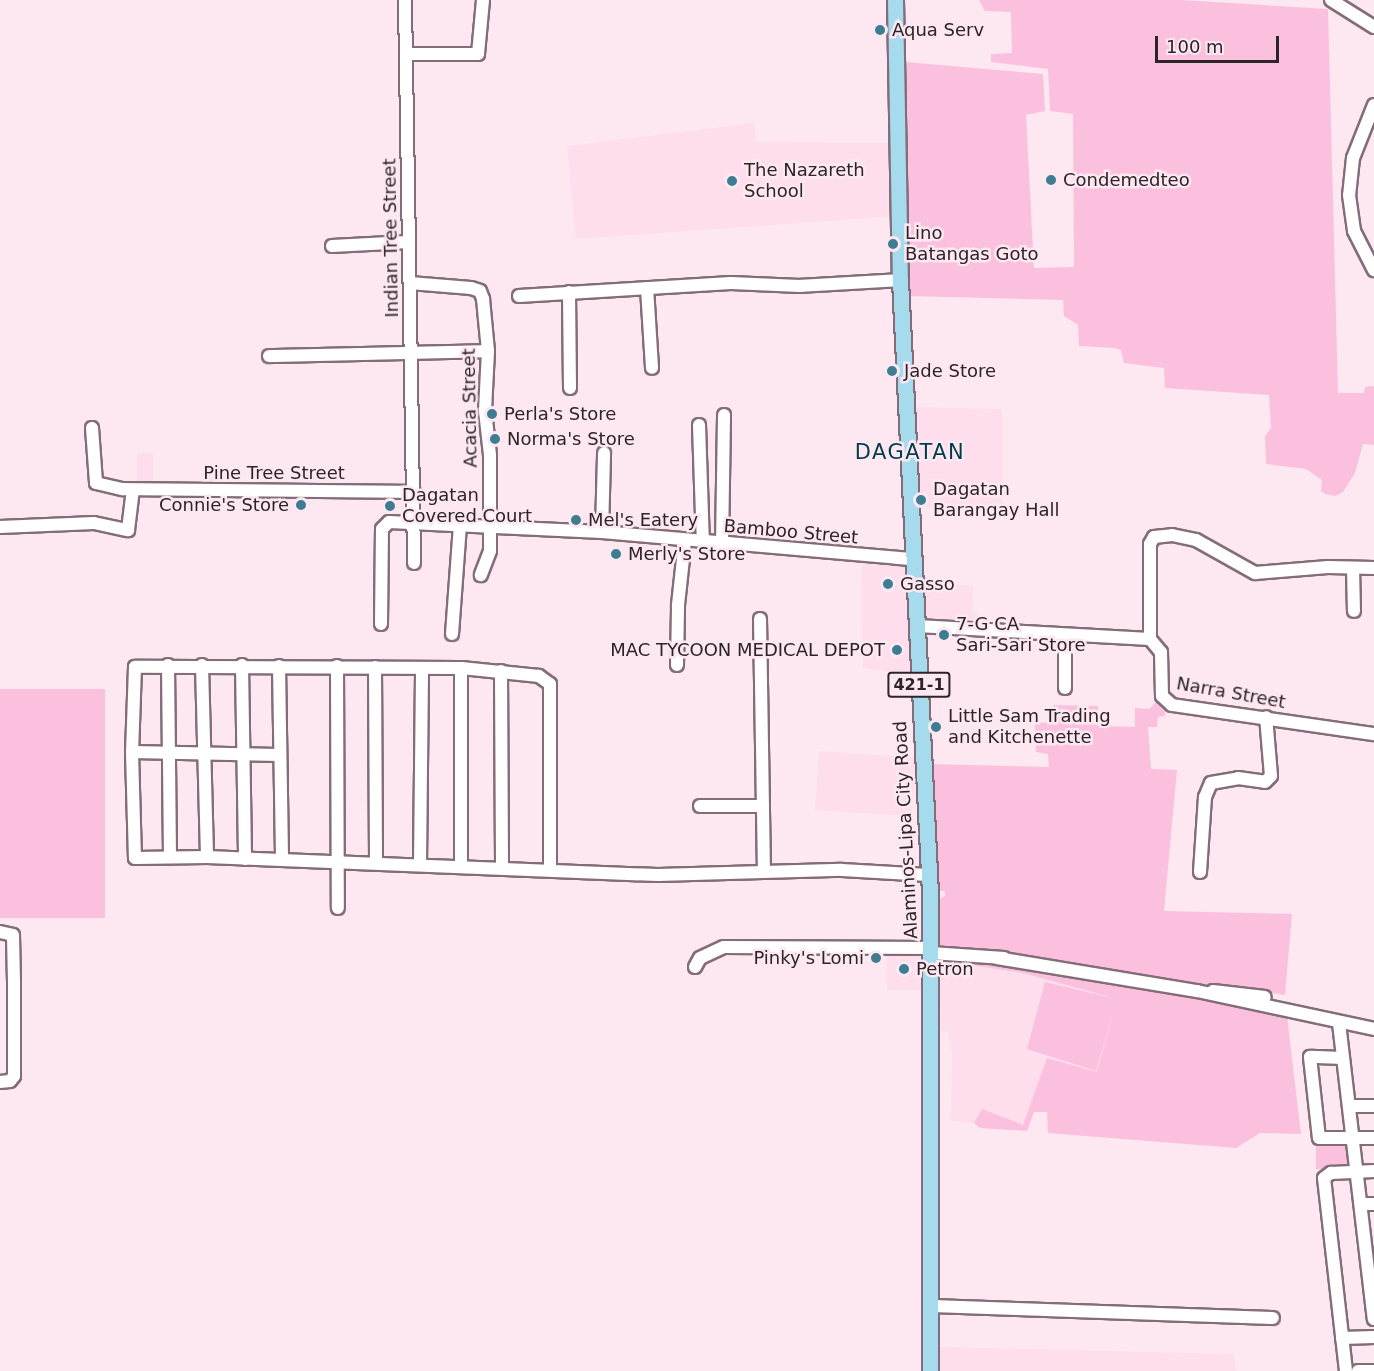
<!DOCTYPE html>
<style>
body{margin:0}
#map{position:relative;width:1374px;height:1371px;overflow:hidden;background:#fde8f2;font-family:"DejaVu Sans",sans-serif}
div>[style]{position:absolute}
[style*='--x']{left:calc(var(--x)*1px);top:calc(var(--y)*1px);width:calc(var(--w)*1px);rotate:calc(var(--a)*1deg)}
.built>*{inset:0;background:#fedded;transform-origin:0 0}
.green>*{inset:0;background:#fac0de;transform-origin:0 0}
.roads{filter:drop-shadow(2px 0 #836d79) drop-shadow(-2px 0 #836d79) drop-shadow(0 2px #836d79) drop-shadow(0 -2px #836d79)}
.minor>*{height:12px;margin:-6px;padding:0 6px;transform-origin:6px;border-radius:6px;background:#fff}
.major>*{height:15px;margin:-7.5px;padding:0 7.5px;transform-origin:7.5px;border-radius:7.5px;background:#a5dbec}
.dots>*{width:16px;height:16px;translate:-50% -50%;box-sizing:border-box;border:3px solid #fde8f2;border-radius:50%}
span{translate:-50% -50%;white-space:nowrap;text-align:center;line-height:1.15;-webkit-text-stroke:5px #fde8f2;paint-order:stroke}
.shield-label span{padding:2px 4px;background:#fde8f2;border:2px solid;border-radius:4px;-webkit-text-stroke-width:0}
.shield-label{font-size:16px;color:#2d2428;font-weight:700}
.poi-label{font-size:18px;color:#2d2428}
.left{translate:0 -50%;text-align:left}
.right{translate:-100% -50%;text-align:right}
.street-label{font-size:18px;color:#2d2428}
.quarter-label{font-size:21px;color:#013c4b;letter-spacing:1.5px}
.scale{position:absolute;left:1155px;top:36px;width:124px;height:27px;box-sizing:border-box;border:3px solid #2d2428;border-top:0;padding-left:8px;font-size:18px;line-height:21px;white-space:nowrap;color:#2d2428;-webkit-text-stroke:4px #fde8f2;paint-order:stroke}
</style>
<div id="map">
<div class="built">
<div style="clip-path:polygon(754px 123px,756px 142px,892px 143px,896px 216px,576px 239px,567px 146px)"></div>
<div style="clip-path:polygon(912px 407px,1002px 409px,1002px 510px,926px 507px,926px 493px,917px 493px)"></div>
<div style="left:137px;top:453px;width:16px;height:36px"></div>
<div style="clip-path:polygon(862px 561px,908px 565px,913px 675px,863px 668px)"></div>
<div style="clip-path:polygon(920px 581px,973px 586px,972px 612px,979px 615px,979px 625px,923px 619px)"></div>
<div style="left:819px;top:751px;width:97px;height:59px;rotate:4deg"></div>
<div style="left:887px;top:951px;width:37px;height:39px"></div>
<div style="clip-path:polygon(939px 960px,1023px 973px,1118px 1000px,1097px 1072px,1047px 1058px,1023px 1126px,982px 1109px,974px 1123px,951px 1121px,952px 1054px,948px 1031px,941px 1031px)"></div>
<div style="clip-path:polygon(939px 1347px,1234px 1354px,1236px 1371px,939px 1371px)"></div>
</div>
<div class="green">
<div style="clip-path:polygon(979px 0,1181px 0,1328px 9px,1338px 393px,1364px 393px,1365px 387px,1374px 386px,1374px 445px,1363px 444px,1355px 473px,1343px 492px,1335px 496px,1325px 494px,1321px 491px,1322px 480px,1306px 469px,1266px 464px,1265px 436px,1271px 428px,1269px 395px,1165px 388px,1164px 368px,1124px 363px,1121px 350px,1115px 348px,1079px 346px,1078px 325px,1064px 316px,1063px 300px,906px 296px,905px 62px,1043px 74px,1045px 111px,1026px 115px,1034px 268px,1074px 267px,1073px 114px,1050px 111px,1048px 69px,991px 62px,991px 54px,1012px 53px,1011px 12px,985px 11px)"></div>
<div style="left:105px;top:689px;width:229px;height:105px;rotate:90deg"></div>
<div style="clip-path:polygon(1156px 702px,1165px 710px,1165px 716px,1158px 717px,1157px 727px,1148px 727px,1151px 769px,1177px 770px,1164px 911px,1292px 914px,1285px 995px,1226px 986px,1202px 988px,989px 951px,943px 951px,938px 939px,936px 901px,945px 896px,945px 891px,937px 891px,929px 764px,1049px 767px,1048px 754px,1036px 752px,1035px 723px,1053px 722px,1053px 705px,1098px 706px,1097px 726px,1135px 727px,1135px 708px,1149px 709px)"></div>
<div style="clip-path:polygon(940px 960px,1000px 965px,1201px 998px,1287px 1016px,1301px 1134px,1260px 1133px,1236px 1148px,1048px 1133px,1047px 1112px,1034px 1112px,1027px 1131px,980px 1128px,974px 1123px,982px 1109px,1023px 1125px,1047px 1058px,1097px 1072px,1115px 1007px,1096px 1071px,1027px 1049px,1045px 982px,1117px 999px,1023px 973px)"></div>
<div style="left:1316px;top:1145px;width:32px;height:24px"></div>
</div>
<div class="roads">
<div class="minor">
<div style="--x:405;--y:0;--w:563;--a:89.08"></div>
<div style="--x:1331;--y:0;--w:51;--a:32.1"></div>
<div style="--x:406;--y:54;--w:72;--a:0"></div>
<div style="--x:478;--y:54;--w:54;--a:-84.7"></div>
<div style="--x:1374;--y:105;--w:57;--a:111.6"></div>
<div style="--x:1353;--y:158;--w:37;--a:96"></div>
<div style="--x:1349;--y:195;--w:36;--a:82"></div>
<div style="--x:1354;--y:231;--w:44;--a:62.9"></div>
<div style="--x:332;--y:246;--w:76;--a:-3"></div>
<div style="--x:410;--y:283;--w:61;--a:4.7"></div>
<div style="--x:471;--y:288;--w:9;--a:18"></div>
<div style="--x:480;--y:291;--w:9;--a:69"></div>
<div style="--x:483;--y:299;--w:52;--a:84.5"></div>
<div style="--x:488;--y:351;--w:60;--a:92.9"></div>
<div style="--x:485;--y:411;--w:44;--a:83.5"></div>
<div style="--x:490;--y:455;--w:96;--a:90"></div>
<div style="--x:490;--y:551;--w:26;--a:111"></div>
<div style="--x:647;--y:288;--w:80;--a:86.4"></div>
<div style="--x:569;--y:292;--w:96;--a:89.4"></div>
<div style="--x:519;--y:296;--w:212;--a:-3.5"></div>
<div style="--x:731;--y:283;--w:69;--a:2.5"></div>
<div style="--x:800;--y:286;--w:100;--a:-3.4"></div>
<div style="--x:269;--y:356;--w:219;--a:-1.3"></div>
<div style="--x:699;--y:425;--w:118;--a:88.1"></div>
<div style="--x:92;--y:428;--w:55;--a:85.8"></div>
<div style="--x:96;--y:483;--w:28;--a:13"></div>
<div style="--x:123;--y:489;--w:291;--a:0.6"></div>
<div style="--x:0;--y:527;--w:94;--a:-2.4"></div>
<div style="--x:94;--y:523;--w:35;--a:12"></div>
<div style="--x:128;--y:530;--w:39;--a:-83"></div>
<div style="--x:602;--y:532;--w:79;--a:-88.5"></div>
<div style="--x:722;--y:545;--w:130;--a:-89.1"></div>
<div style="--x:1353;--y:568;--w:43;--a:88.7"></div>
<div style="--x:760;--y:619;--w:252;--a:89.1"></div>
<div style="--x:381;--y:624;--w:95;--a:-89.4"></div>
<div style="--x:382;--y:529;--w:10;--a:-45"></div>
<div style="--x:389;--y:522;--w:213;--a:2.7"></div>
<div style="--x:602;--y:532;--w:312;--a:5"></div>
<div style="--x:917;--y:626;--w:233;--a:3.2"></div>
<div style="--x:1150;--y:639;--w:17;--a:50"></div>
<div style="--x:1161;--y:652;--w:44;--a:88.7"></div>
<div style="--x:1162;--y:696;--w:13;--a:42"></div>
<div style="--x:1172;--y:705;--w:204;--a:8.2"></div>
<div style="--x:452;--y:634;--w:110;--a:-85.8"></div>
<div style="--x:1065;--y:635;--w:53;--a:90"></div>
<div style="--x:1150;--y:639;--w:95;--a:-90"></div>
<div style="--x:1150;--y:544;--w:8;--a:-60"></div>
<div style="--x:1154;--y:537;--w:18;--a:-6"></div>
<div style="--x:1172;--y:535;--w:25;--a:12"></div>
<div style="--x:1196;--y:540;--w:68;--a:29.2"></div>
<div style="--x:1255;--y:573;--w:73;--a:-4.7"></div>
<div style="--x:1328;--y:567;--w:46;--a:1.2"></div>
<div style="--x:168;--y:665;--w:192;--a:89.4"></div>
<div style="--x:202;--y:665;--w:192;--a:88.5"></div>
<div style="--x:242;--y:665;--w:194;--a:89.1"></div>
<div style="--x:677;--y:665;--w:60;--a:-89"></div>
<div style="--x:678;--y:605;--w:64;--a:-83.8"></div>
<div style="--x:279;--y:666;--w:194;--a:89.1"></div>
<div style="--x:337;--y:666;--w:242;--a:89.8"></div>
<div style="--x:375;--y:667;--w:196;--a:89.7"></div>
<div style="--x:501;--y:671;--w:196;--a:89.7"></div>
<div style="--x:132;--y:752;--w:147;--a:1.2"></div>
<div style="--x:700;--y:806;--w:63;--a:0"></div>
<div style="--x:420;--y:864;--w:196;--a:-89.4"></div>
<div style="--x:461;--y:866;--w:198;--a:-90"></div>
<div style="--x:550;--y:870;--w:186;--a:-90"></div>
<div style="--x:550;--y:684;--w:14;--a:-144"></div>
<div style="--x:539;--y:676;--w:78;--a:-174.1"></div>
<div style="--x:461;--y:668;--w:326;--a:-179.8"></div>
<div style="--x:135;--y:667;--w:85;--a:92"></div>
<div style="--x:132;--y:752;--w:106;--a:88.4"></div>
<div style="--x:135;--y:858;--w:72;--a:-0.8"></div>
<div style="--x:207;--y:857;--w:451;--a:2.3"></div>
<div style="--x:658;--y:875;--w:184;--a:-1.6"></div>
<div style="--x:842;--y:870;--w:86;--a:3.3"></div>
<div style="--x:1200;--y:872;--w:75;--a:-86.2"></div>
<div style="--x:1205;--y:797;--w:15;--a:-67"></div>
<div style="--x:1211;--y:783;--w:27;--a:-10"></div>
<div style="--x:1238;--y:778;--w:27;--a:8"></div>
<div style="--x:1265;--y:782;--w:8;--a:-45"></div>
<div style="--x:1271;--y:776;--w:59;--a:-94.8"></div>
<div style="--x:0;--y:932;--w:13;--a:13"></div>
<div style="--x:13;--y:935;--w:46;--a:88.8"></div>
<div style="--x:14;--y:981;--w:95;--a:90"></div>
<div style="--x:14;--y:1076;--w:6;--a:129"></div>
<div style="--x:10;--y:1081;--w:10;--a:174"></div>
<div style="--x:931;--y:953;--w:73;--a:3.9"></div>
<div style="--x:997;--y:958;--w:203;--a:9.4"></div>
<div style="--x:1197;--y:991;--w:181;--a:12.1"></div>
<div style="--x:695;--y:967;--w:10;--a:-61"></div>
<div style="--x:700;--y:958;--w:26;--a:-25"></div>
<div style="--x:724;--y:947;--w:207;--a:0.3"></div>
<div style="--x:1213;--y:991;--w:52;--a:6.6"></div>
<div style="--x:1339;--y:1023;--w:298;--a:83.3"></div>
<div style="--x:1343;--y:1058;--w:33;--a:-178"></div>
<div style="--x:1310;--y:1057;--w:81;--a:83.7"></div>
<div style="--x:1319;--y:1138;--w:55;--a:0"></div>
<div style="--x:1349;--y:1106;--w:25;--a:0"></div>
<div style="--x:1361;--y:1204;--w:13;--a:0"></div>
<div style="--x:931;--y:1306;--w:342;--a:2"></div>
<div style="--x:1342;--y:1338;--w:32;--a:-2"></div>
<div style="--x:1346;--y:1371;--w:194;--a:-96.5"></div>
<div style="--x:1324;--y:1178;--w:9;--a:-36"></div>
<div style="--x:1331;--y:1173;--w:43;--a:-2.7"></div>
<div style="--x:1358;--y:1371;--w:16;--a:0"></div>
</div>
<div class="major">
<div style="--x:895;--y:0;--w:280;--a:89"></div>
<div style="--x:900;--y:280;--w:615;--a:87.2"></div>
<div style="--x:930;--y:894;--w:477;--a:90"></div>
</div>
</div>
<div class="dots">
<div style="left:880px;top:30px;background:#3e7d91"></div>
<div style="left:1051px;top:180px;background:#3e7d91"></div>
<div style="left:732px;top:181px;background:#3e7d91"></div>
<div style="left:893px;top:244px;background:#3e7d91"></div>
<div style="left:892px;top:371px;background:#3e7d91"></div>
<div style="left:492px;top:414px;background:#3e7d91"></div>
<div style="left:495px;top:439px;background:#3e7d91"></div>
<div style="left:921px;top:500px;background:#3e7d91"></div>
<div style="left:301px;top:505px;background:#3e7d91"></div>
<div style="left:390px;top:506px;background:#3e7d91"></div>
<div style="left:576px;top:520px;background:#3e7d91"></div>
<div style="left:616px;top:554px;background:#3e7d91"></div>
<div style="left:888px;top:584px;background:#3e7d91"></div>
<div style="left:944px;top:635px;background:#3e7d91"></div>
<div style="left:897px;top:650px;background:#3e7d91"></div>
<div style="left:936px;top:727px;background:#3e7d91"></div>
<div style="left:876px;top:958px;background:#3e7d91"></div>
<div style="left:904px;top:969px;background:#3e7d91"></div>
</div>
<div class="shield-label">
<span style="left:919px;top:685px">421-1</span>
</div>
<div class="poi-label">
<span class="left" style="left:892px;top:30px">Aqua Serv</span>
<span class="left" style="left:744px;top:181px">The Nazareth<br>School</span>
<span class="left" style="left:1063px;top:180px">Condemedteo</span>
<span class="left" style="left:905px;top:244px">Lino<br>Batangas Goto</span>
<span class="left" style="left:904px;top:371px">Jade Store</span>
<span class="left" style="left:504px;top:414px">Perla's Store</span>
<span class="left" style="left:507px;top:439px">Norma's Store</span>
<span class="left" style="left:933px;top:500px">Dagatan<br>Barangay Hall</span>
<span class="left" style="left:402px;top:506px">Dagatan<br>Covered Court</span>
<span class="right" style="left:289px;top:505px">Connie's Store</span>
<span class="left" style="left:588px;top:520px">Mel's Eatery</span>
<span class="left" style="left:628px;top:554px">Merly's Store</span>
<span class="left" style="left:900px;top:584px">Gasso</span>
<span class="left" style="left:956px;top:635px">7-G CA<br>Sari-Sari Store</span>
<span class="right" style="left:885px;top:650px">MAC TYCOON MEDICAL DEPOT</span>
<span class="left" style="left:948px;top:727px">Little Sam Trading<br>and Kitchenette</span>
<span class="right" style="left:864px;top:958px">Pinky's Lomi</span>
<span class="left" style="left:916px;top:969px">Petron</span>
</div>
<div class="street-label">
<span style="left:391px;top:238px;rotate:-91deg">Indian Tree Street</span>
<span style="left:470px;top:408px;rotate:-91deg">Acacia Street</span>
<span style="left:274px;top:473px">Pine Tree Street</span>
<span style="left:791px;top:532px;rotate:5deg">Bamboo Street</span>
<span style="left:1231px;top:693px;rotate:10deg">Narra Street</span>
<span style="left:906px;top:830px;rotate:-93deg">Alaminos-Lipa City Road</span>
</div>
<div class="quarter-label">
<span style="left:910px;top:452px">DAGATAN</span>
</div>
<div class="scale">100 m</div>
</div>
